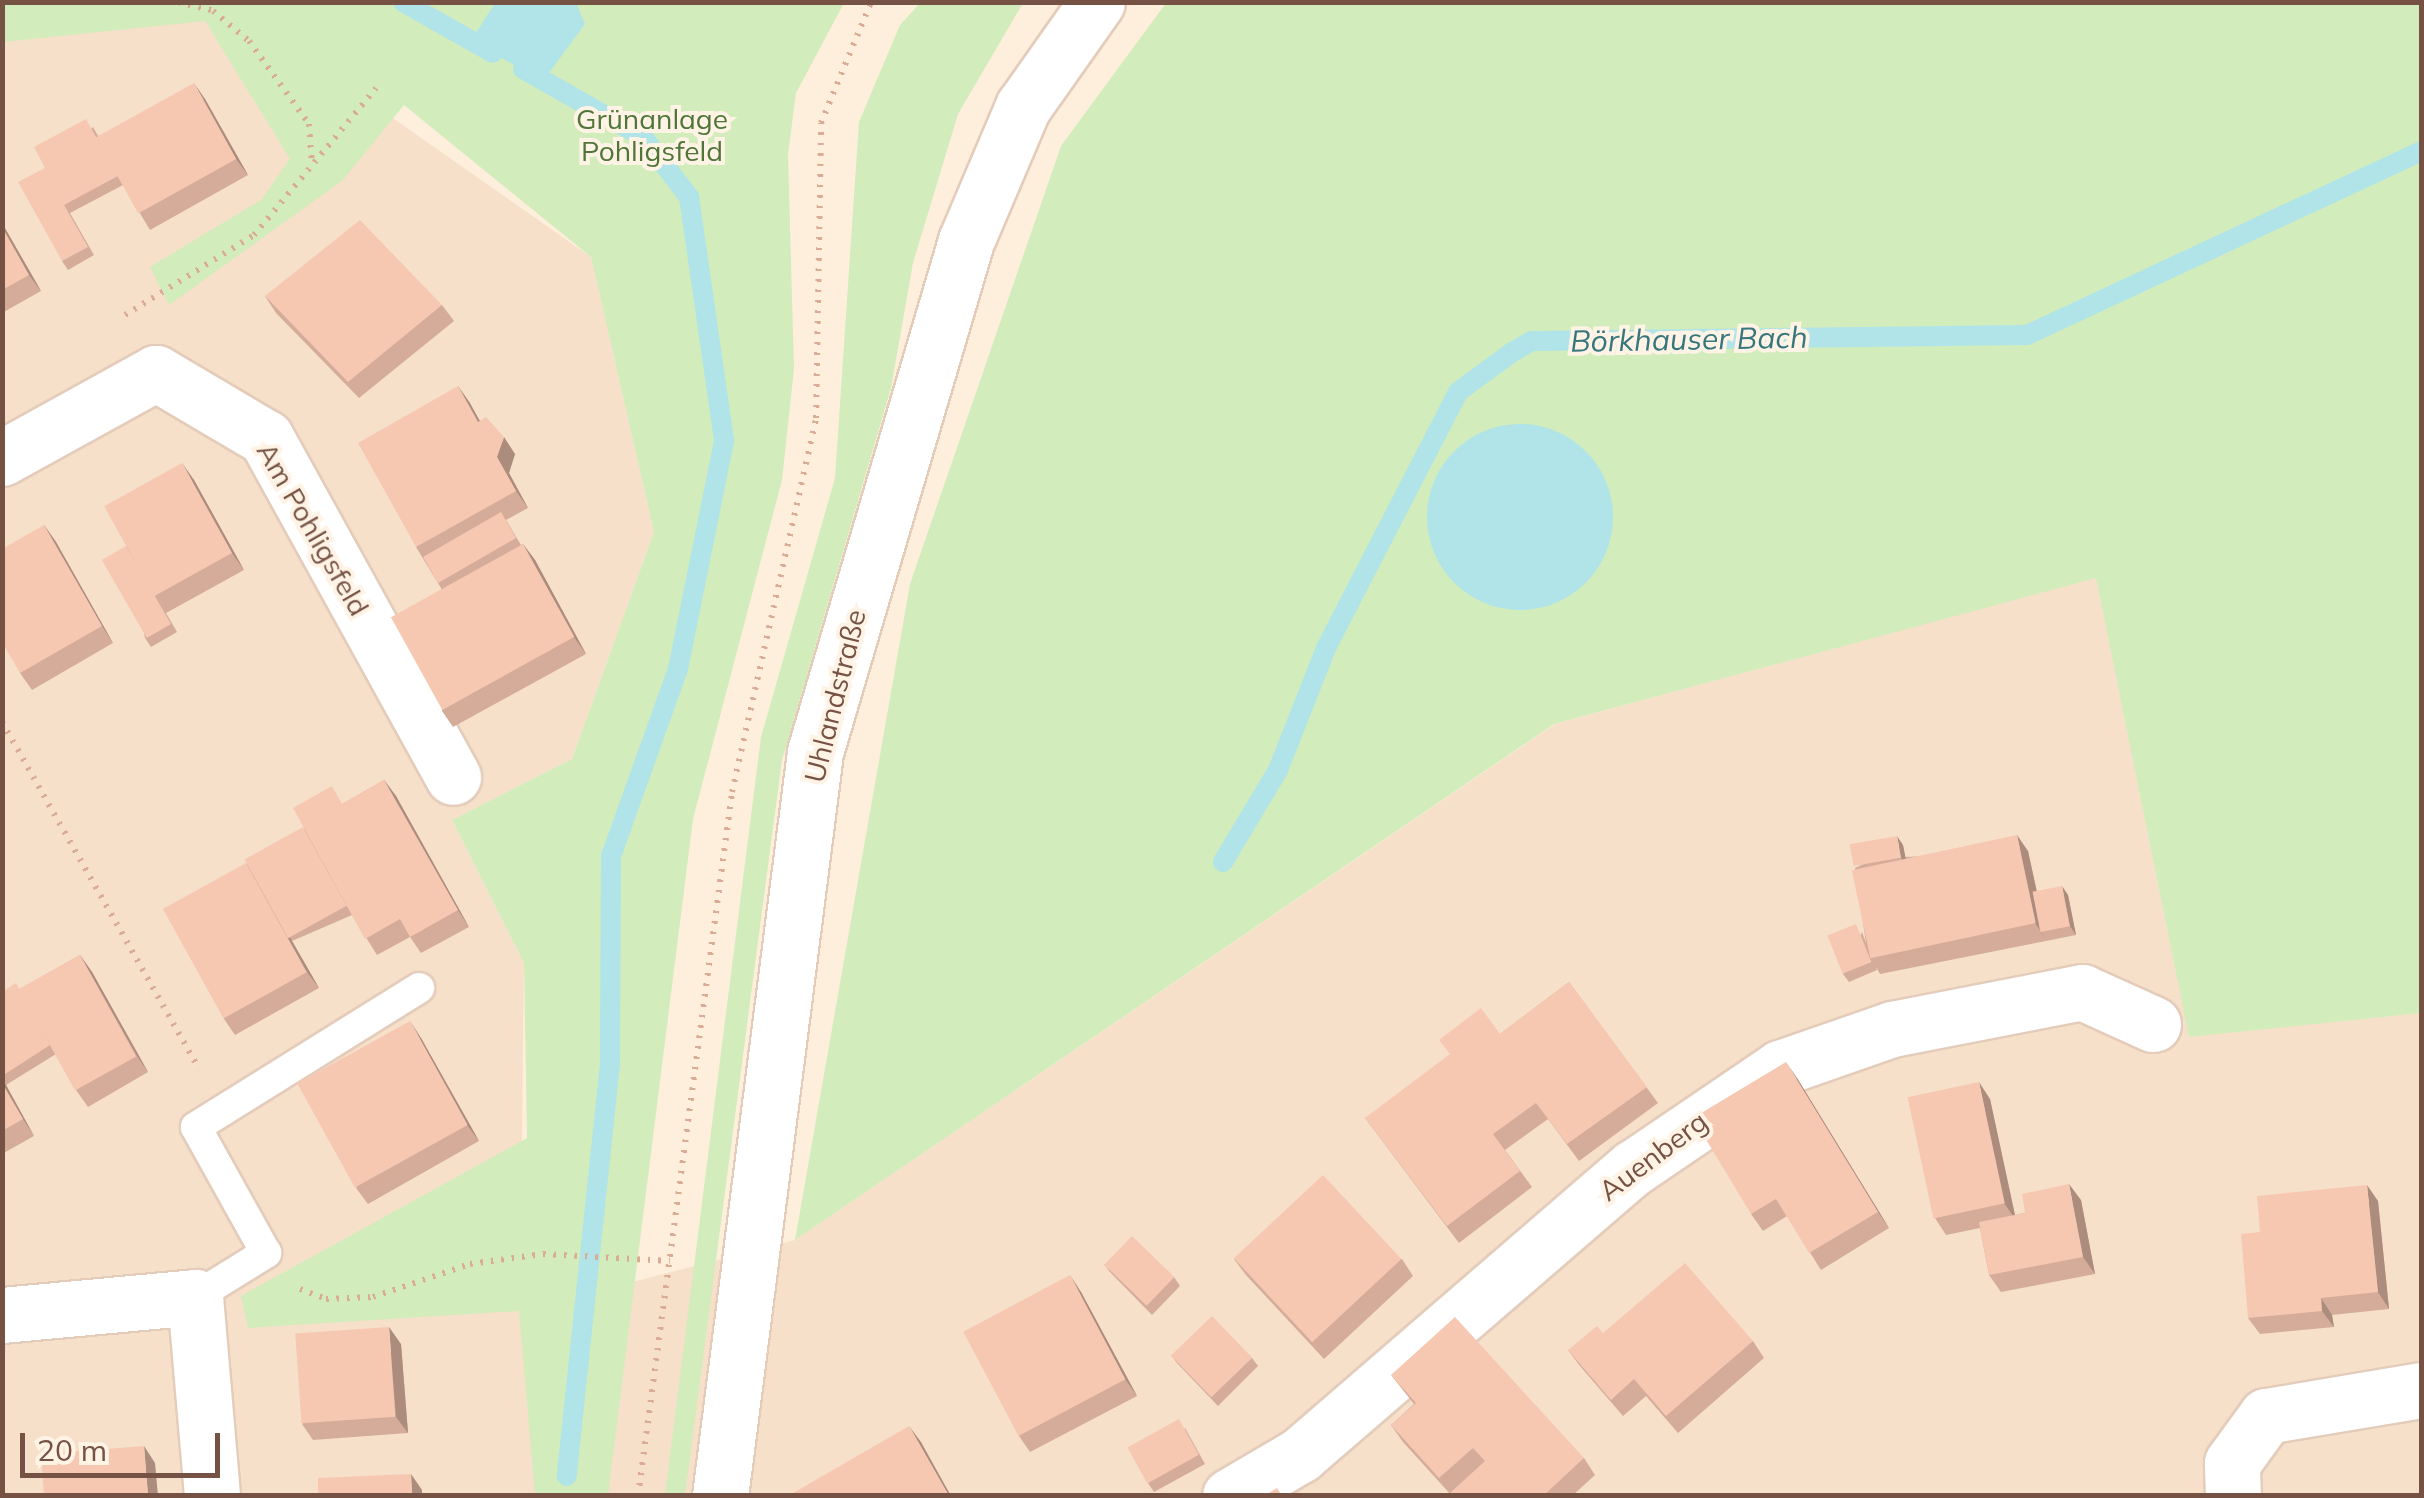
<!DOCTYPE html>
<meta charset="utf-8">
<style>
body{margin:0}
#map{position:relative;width:2424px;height:1498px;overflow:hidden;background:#feefdc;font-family:Mulish,sans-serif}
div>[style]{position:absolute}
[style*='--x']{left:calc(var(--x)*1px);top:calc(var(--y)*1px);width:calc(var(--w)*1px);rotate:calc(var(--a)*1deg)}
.residential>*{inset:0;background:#f6e0ca}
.green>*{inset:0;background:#d2ecbb}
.water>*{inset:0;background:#b0e4e9}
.round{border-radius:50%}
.stream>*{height:20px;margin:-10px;padding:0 10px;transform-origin:10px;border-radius:10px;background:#b0e4e9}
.path>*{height:6px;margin-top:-3px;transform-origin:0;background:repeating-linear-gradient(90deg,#daac96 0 2.5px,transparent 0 10.5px)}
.roads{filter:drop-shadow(2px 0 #e4ccbb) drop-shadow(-2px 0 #e4ccbb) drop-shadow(0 2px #e4ccbb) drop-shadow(0 -2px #e4ccbb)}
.lane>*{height:30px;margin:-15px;padding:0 15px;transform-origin:15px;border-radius:15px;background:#fff}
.street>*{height:55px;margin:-27.5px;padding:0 27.5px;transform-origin:27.5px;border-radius:27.5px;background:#fff}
.wall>*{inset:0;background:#d4ac99}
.shaded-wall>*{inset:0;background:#ac8c7d}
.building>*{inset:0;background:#f6c8b2;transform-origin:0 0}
span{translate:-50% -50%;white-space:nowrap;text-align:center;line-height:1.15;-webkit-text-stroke:8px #fff3e5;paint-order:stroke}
.park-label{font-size:28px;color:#4f7638}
.street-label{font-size:28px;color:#755244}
.water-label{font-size:30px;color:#36767d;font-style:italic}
.frame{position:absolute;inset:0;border:5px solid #755244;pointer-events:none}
.scale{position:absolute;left:20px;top:1433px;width:200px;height:45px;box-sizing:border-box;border:5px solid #755244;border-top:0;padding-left:12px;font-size:30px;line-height:35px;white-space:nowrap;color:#755244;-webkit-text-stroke:8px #fff3e5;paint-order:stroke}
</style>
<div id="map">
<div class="residential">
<div style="clip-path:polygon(3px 3px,229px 3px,591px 257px,654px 532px,572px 759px,452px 820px,524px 963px,520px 1311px,795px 1240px,1555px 724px,2096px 577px,2189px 1036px,2421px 1013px,2421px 1495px,3px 1496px)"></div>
</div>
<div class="green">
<div style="clip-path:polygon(921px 2px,1023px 3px,958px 114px,913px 263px,891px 388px,782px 760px,685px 1495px,665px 1495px,761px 737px,835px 478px,859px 122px,900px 25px)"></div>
<div style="clip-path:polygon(2px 3px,844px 3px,796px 93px,788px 154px,794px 369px,782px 480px,693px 819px,608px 1495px,535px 1495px,519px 1311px,248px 1328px,241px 1296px,527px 1138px,524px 963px,452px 820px,572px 759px,654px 532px,591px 257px,404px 105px,342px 181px,169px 305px,150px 267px,261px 200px,290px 159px,205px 21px,3px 42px)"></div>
<div style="clip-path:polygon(1166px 3px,2421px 3px,2421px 1013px,2189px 1037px,2096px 578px,1554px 724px,795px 1240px,910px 584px,1061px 146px)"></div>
</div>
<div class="water">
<div style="clip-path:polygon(495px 3px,576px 3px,585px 24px,543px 81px,471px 41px)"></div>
<div class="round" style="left:1427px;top:424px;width:186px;height:186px"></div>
</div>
<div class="stream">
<div style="--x:403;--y:2;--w:103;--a:29.5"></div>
<div style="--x:523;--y:69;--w:138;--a:29.5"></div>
<div style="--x:643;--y:137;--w:76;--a:52.5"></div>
<div style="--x:689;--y:197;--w:246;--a:81.8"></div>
<div style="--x:724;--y:441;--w:233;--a:101.4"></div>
<div style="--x:678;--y:669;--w:199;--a:109.7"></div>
<div style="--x:611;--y:856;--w:208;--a:90.3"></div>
<div style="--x:610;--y:1064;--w:414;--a:96"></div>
<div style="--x:1223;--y:862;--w:107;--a:-59.1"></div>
<div style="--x:1278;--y:770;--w:131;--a:-68.5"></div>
<div style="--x:1326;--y:648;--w:288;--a:-62.7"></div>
<div style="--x:1458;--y:392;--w:66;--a:-36.3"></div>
<div style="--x:1511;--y:353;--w:24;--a:-30"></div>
<div style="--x:1532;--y:341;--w:495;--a:-0.7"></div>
<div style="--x:2027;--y:335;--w:436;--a:-25"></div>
</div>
<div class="path">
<div style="--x:178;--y:2;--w:36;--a:14"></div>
<div style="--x:213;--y:11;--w:47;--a:39.8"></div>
<div style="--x:249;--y:41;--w:102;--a:54.1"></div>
<div style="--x:309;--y:124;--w:42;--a:85.9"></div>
<div style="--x:125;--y:315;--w:152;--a:-31.8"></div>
<div style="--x:254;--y:235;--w:191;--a:-50.3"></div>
<div style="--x:2;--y:722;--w:399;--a:60.4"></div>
<div style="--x:300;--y:1289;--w:28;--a:21"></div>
<div style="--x:326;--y:1299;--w:47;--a:-2.4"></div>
<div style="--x:373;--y:1297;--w:102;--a:-18.8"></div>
<div style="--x:470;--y:1264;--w:74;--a:-7.8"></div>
<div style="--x:543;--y:1254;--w:127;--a:3.2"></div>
<div style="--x:638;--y:1496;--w:710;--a:-82.39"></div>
<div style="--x:732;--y:792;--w:383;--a:-77.3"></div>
<div style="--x:816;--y:418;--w:295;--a:-89"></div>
<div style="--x:821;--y:123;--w:131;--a:-67.5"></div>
</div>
<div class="roads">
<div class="lane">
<div style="--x:195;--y:1297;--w:84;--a:-31.8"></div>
<div style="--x:266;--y:1253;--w:144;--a:-119.1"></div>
<div style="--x:196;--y:1127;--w:263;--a:-31.9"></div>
</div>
<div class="street">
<div style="--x:2;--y:458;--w:176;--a:-28.9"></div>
<div style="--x:156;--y:373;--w:128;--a:30.6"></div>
<div style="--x:266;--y:438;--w:387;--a:61.1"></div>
<div style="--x:2;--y:1315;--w:194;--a:-5.3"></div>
<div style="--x:195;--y:1297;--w:200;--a:85.1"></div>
<div style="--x:720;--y:1496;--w:750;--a:-82.72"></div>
<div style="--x:815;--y:752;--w:533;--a:-73.54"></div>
<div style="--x:966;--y:241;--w:146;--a:-67"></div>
<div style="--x:1023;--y:107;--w:128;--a:-54.8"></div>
<div style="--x:1230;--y:1496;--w:81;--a:-30.4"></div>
<div style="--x:1300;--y:1455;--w:440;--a:-40.8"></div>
<div style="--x:1633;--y:1168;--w:178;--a:-34.2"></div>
<div style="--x:1780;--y:1068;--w:119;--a:-19.2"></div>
<div style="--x:1892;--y:1029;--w:194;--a:-11"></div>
<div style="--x:2082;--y:992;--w:78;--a:24.3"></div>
<div style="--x:2233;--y:1496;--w:33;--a:-92"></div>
<div style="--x:2232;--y:1463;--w:58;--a:-54.1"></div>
<div style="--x:2266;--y:1416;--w:158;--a:-9.5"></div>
</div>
</div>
<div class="wall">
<div style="clip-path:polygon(205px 99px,248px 175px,150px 230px,123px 185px,70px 213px,94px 255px,68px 270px,62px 261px,45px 168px,93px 127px,98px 136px)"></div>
<div style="clip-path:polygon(2px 223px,41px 291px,2px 313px)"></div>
<div style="clip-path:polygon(265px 296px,442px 305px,454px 321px,359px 398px,276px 313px)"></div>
<div style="clip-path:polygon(458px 386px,480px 421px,515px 454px,509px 473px,528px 508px,506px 520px,521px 545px,523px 544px,535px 560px,586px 654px,453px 727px,442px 711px,441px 588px,416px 547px)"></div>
<div style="clip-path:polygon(194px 480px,244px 570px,166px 613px,177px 632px,151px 647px,145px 638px,126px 546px)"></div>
<div style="clip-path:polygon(44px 525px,56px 542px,113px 643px,32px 690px,20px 673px)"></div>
<div style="clip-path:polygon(384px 780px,396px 796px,469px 927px,421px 953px,410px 937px,377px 955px,352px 915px,292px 941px,319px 988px,235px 1035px,224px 1019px,247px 864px,344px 803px)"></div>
<div style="clip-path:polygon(1903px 845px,1905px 857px,2028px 851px,2037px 892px,2068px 895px,2076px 935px,1880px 974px,1876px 967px,1877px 970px,1849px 982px,1843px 974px,1862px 932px,1866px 943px,1855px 868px)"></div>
<div style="clip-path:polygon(80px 955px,92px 972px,148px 1072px,88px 1107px,76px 1090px,56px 1054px,6px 1085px,34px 1136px,2px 1154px,2px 992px,20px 989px)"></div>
<div style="clip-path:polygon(1569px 982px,1658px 1103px,1579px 1161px,1548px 1119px,1505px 1150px,1532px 1187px,1459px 1243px,1365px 1118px,1500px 1034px)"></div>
<div style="clip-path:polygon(421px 1038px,479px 1141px,368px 1204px,356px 1188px)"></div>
<div style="clip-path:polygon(1797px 1078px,1889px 1228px,1821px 1270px,1787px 1216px,1763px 1231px,1751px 1214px)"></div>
<div style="clip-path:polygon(1990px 1099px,2015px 1215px,2081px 1200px,2095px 1274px,2001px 1292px,1989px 1275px,1980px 1228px,1946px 1235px,1935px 1218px)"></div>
<div style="clip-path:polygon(2378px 1201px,2389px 1309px,2332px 1315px,2334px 1327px,2260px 1334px,2248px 1318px,2260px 1232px)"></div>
<div style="clip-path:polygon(1234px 1259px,1402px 1259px,1413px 1276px,1324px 1359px,1246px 1275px)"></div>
<div style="clip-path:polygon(1104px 1264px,1174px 1277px,1180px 1286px,1152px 1315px,1110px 1272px)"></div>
<div style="clip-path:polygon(1081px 1292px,1137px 1396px,1030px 1452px,1019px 1436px)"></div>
<div style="clip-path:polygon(1603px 1333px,1753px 1341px,1764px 1358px,1678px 1433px,1646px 1396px,1623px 1416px,1580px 1366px,1568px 1350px)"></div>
<div style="clip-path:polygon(401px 1344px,408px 1433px,313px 1440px,302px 1424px)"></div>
<div style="clip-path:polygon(1171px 1355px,1252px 1358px,1258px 1366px,1218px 1406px,1177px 1363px)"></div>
<div style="clip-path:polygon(1391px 1375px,1584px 1458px,1595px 1475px,1572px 1496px,1452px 1496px,1403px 1442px,1391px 1425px,1414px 1404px)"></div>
<div style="clip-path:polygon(1185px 1428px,1205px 1464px,1154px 1492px,1148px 1483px)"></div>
</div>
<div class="shaded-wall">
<div style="clip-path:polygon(194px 83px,205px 99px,248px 175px,236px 159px)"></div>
<div style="clip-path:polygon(2px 223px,41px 291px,29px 275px,2px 227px)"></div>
<div style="clip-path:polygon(458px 386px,470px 403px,489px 438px,478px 422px)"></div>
<div style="clip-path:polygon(504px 437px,515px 454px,509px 473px,528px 508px,516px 491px,497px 457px)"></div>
<div style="clip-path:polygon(182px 463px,194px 480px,244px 570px,232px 553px)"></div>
<div style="clip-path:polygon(44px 525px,56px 542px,113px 643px,102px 626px)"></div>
<div style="clip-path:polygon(523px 544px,535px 560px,586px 654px,574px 637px)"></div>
<div style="clip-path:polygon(384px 780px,396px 796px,469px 927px,458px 910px)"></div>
<div style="clip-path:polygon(2017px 835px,2028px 851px,2045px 930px,2040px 931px,2046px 939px,2035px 923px)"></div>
<div style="clip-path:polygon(1897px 836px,1903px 845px,1909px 875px,1903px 866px)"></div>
<div style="clip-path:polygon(246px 863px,292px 941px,319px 988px,307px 972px)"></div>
<div style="clip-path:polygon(2062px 886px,2068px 895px,2076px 935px,2070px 926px)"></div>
<div style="clip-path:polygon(80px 955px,92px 972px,148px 1072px,137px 1056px)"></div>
<div style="clip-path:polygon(410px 1021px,421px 1038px,479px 1141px,467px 1125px)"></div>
<div style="clip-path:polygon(1786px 1062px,1797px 1078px,1889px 1228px,1878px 1212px)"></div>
<div style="clip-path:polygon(2px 1080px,6px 1085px,34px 1136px,23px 1119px,2px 1083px)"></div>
<div style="clip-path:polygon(1979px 1082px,1990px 1099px,2016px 1220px,2004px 1203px)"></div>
<div style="clip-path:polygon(2069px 1184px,2081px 1200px,2095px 1274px,2083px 1257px)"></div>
<div style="clip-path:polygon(2367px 1185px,2378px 1201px,2389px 1309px,2378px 1292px)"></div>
<div style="clip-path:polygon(1070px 1275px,1081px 1292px,1137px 1396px,1125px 1379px)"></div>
<div style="clip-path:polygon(2321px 1298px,2332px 1315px,2334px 1327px,2322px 1311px)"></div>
<div style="clip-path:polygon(389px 1327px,401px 1344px,408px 1433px,396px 1417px)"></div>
<div style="clip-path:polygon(909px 1426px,921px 1442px,951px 1496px,949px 1496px)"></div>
<div style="clip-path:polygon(144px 1446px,155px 1463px,158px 1496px,148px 1496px)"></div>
<div style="clip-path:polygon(411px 1474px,422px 1490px,422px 1496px,412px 1496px)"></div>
</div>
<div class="building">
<div style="left:194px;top:83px;width:87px;height:112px;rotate:61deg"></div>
<div style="clip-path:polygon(86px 119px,118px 176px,64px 205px,88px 247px,62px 261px,18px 182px,45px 168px,34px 147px)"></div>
<div style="clip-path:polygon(360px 220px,442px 305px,348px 382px,265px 296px)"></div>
<div style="clip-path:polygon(2px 227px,29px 275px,2px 290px)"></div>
<div style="clip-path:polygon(458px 386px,478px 422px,486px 417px,504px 437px,497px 457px,516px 491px,416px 547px,358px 443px)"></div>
<div style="left:182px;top:463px;width:103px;height:89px;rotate:61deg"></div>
<div style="left:501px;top:512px;width:30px;height:90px;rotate:60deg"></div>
<div style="clip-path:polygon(44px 525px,102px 626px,20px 673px,2px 642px,2px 549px)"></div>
<div style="left:523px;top:544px;width:106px;height:151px;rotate:61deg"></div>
<div style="left:126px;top:546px;width:90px;height:28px;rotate:60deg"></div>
<div style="clip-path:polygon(384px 780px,458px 910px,410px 937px,400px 919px,365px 939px,293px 808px,332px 786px,342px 804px)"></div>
<div style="left:303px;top:827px;width:90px;height:67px;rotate:61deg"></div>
<div style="left:2017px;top:835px;width:90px;height:169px;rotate:78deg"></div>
<div style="left:1897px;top:836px;width:22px;height:48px;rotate:80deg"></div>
<div style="left:246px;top:863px;width:125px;height:95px;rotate:61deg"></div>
<div style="left:2062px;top:886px;width:41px;height:30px;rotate:79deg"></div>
<div style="left:1856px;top:924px;width:41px;height:31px;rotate:68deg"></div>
<div style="left:80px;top:955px;width:116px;height:70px;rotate:61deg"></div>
<div style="clip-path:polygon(1569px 982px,1647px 1087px,1567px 1144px,1536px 1103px,1493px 1134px,1520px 1171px,1447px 1226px,1365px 1118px,1450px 1054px,1439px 1040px,1481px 1008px,1500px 1034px)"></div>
<div style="clip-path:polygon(16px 983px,50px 1045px,2px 1076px,2px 992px)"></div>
<div style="left:410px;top:1021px;width:119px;height:129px;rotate:61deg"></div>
<div style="clip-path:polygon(1786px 1062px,1878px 1212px,1809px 1253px,1776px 1199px,1751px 1214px,1693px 1118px)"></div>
<div style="left:1979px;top:1082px;width:124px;height:73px;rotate:78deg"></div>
<div style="clip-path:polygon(2px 1083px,23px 1119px,2px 1131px)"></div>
<div style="left:1323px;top:1175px;width:115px;height:122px;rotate:47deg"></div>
<div style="clip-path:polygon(2069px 1184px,2083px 1257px,1989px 1275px,1979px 1222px,2025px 1213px,2022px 1194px)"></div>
<div style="clip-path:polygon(2367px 1185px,2378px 1292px,2321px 1298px,2322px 1311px,2248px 1318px,2241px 1234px,2260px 1232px,2257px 1196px)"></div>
<div style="left:1132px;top:1236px;width:59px;height:40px;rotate:44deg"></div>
<div style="clip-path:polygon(1685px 1263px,1753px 1341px,1666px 1416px,1634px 1379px,1611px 1400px,1568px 1350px,1597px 1326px,1603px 1333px)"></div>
<div style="left:1070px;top:1275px;width:118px;height:121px;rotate:62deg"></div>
<div style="left:1212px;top:1316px;width:58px;height:57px;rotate:46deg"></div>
<div style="clip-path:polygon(1455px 1317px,1584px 1458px,1543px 1496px,1452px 1496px,1450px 1493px,1485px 1461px,1473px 1448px,1439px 1478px,1391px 1425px,1416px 1403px,1391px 1375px)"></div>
<div style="left:389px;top:1327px;width:90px;height:94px;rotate:86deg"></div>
<div style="left:1179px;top:1419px;width:41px;height:59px;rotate:61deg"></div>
<div style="clip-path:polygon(909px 1426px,949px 1496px,788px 1496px)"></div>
<div style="clip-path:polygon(144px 1446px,148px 1496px,44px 1496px,41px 1454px)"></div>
<div style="clip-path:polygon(411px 1474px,412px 1496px,318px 1496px,318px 1478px)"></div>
<div style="clip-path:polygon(1277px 1488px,1282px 1496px,1264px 1496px)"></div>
</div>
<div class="park-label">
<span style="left:652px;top:135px">Grünanlage<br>Pohligsfeld</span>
</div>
<div class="street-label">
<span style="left:313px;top:529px;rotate:60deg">Am Pohligsfeld</span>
<span style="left:835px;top:696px;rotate:-76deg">Uhlandstraße</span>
<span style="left:1653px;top:1156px;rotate:-37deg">Auenberg</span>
</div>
<div class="water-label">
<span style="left:1689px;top:339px;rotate:-1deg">Börkhauser Bach</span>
</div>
<div class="frame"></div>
<div class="scale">20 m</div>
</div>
